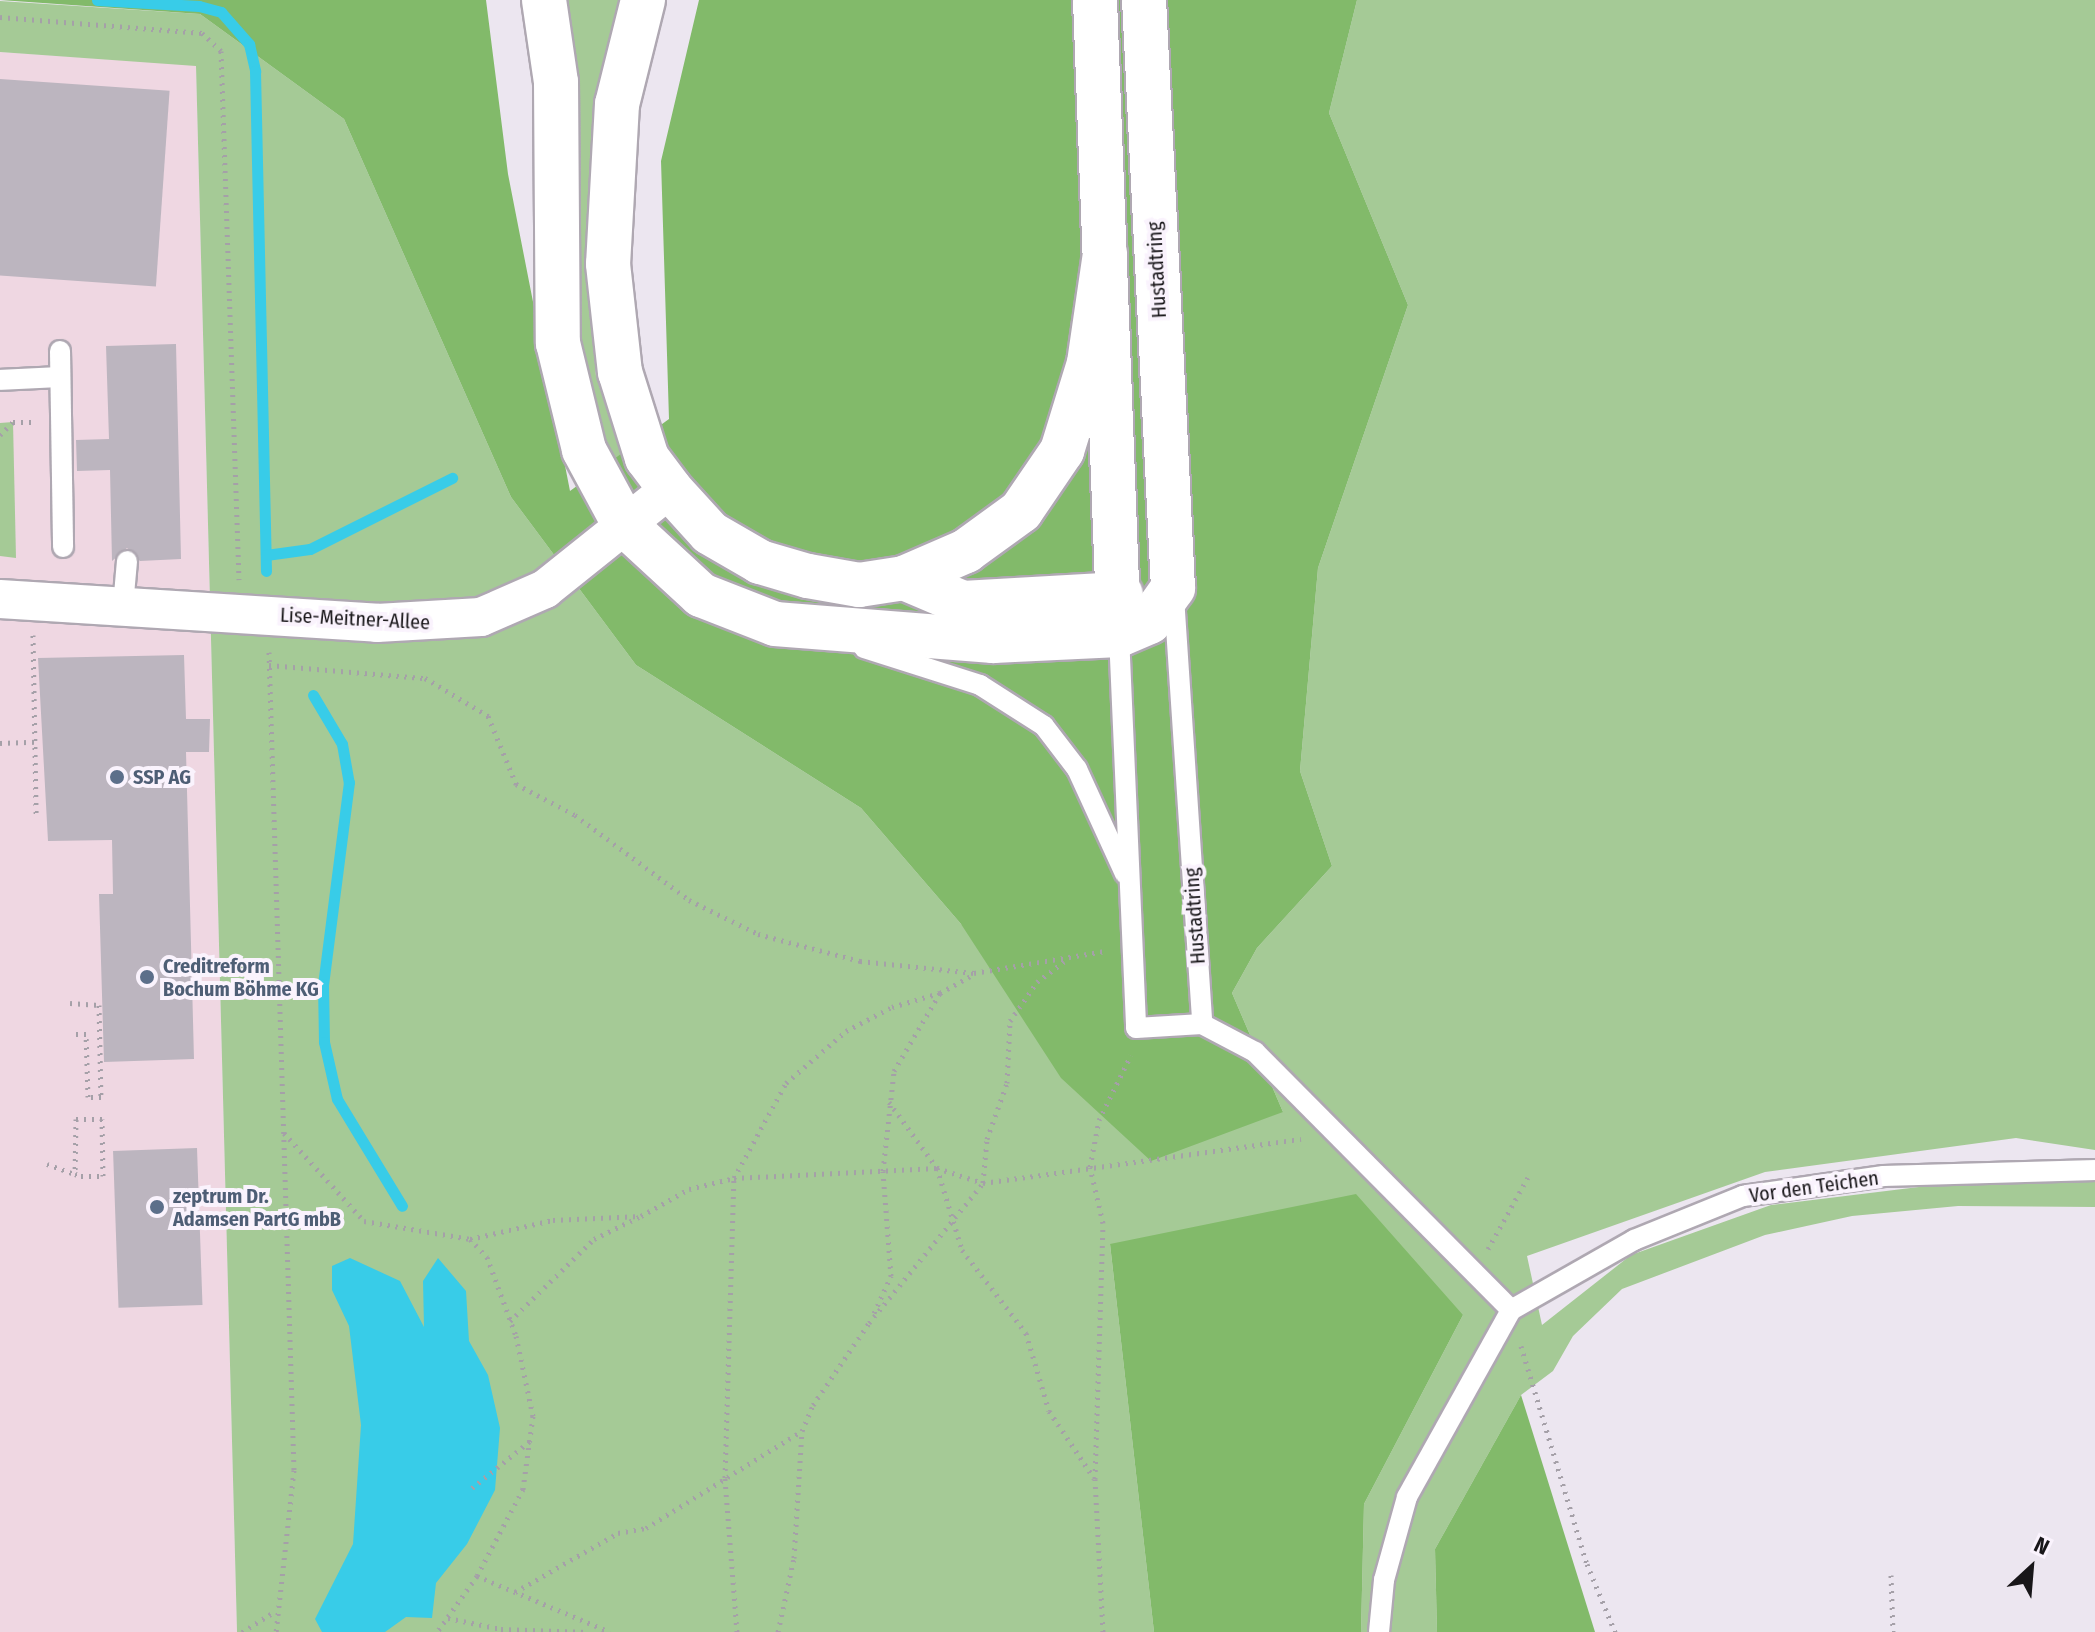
<!DOCTYPE html>
<meta charset="utf-8">
<style>
body{margin:0}
#map{position:relative;width:2095px;height:1632px;overflow:hidden;background:#ece6f0;font-family:"Fira Sans Condensed",sans-serif}
div>[style]{position:absolute}
[style*='--x']{left:calc(var(--x)*1px);top:calc(var(--y)*1px);width:calc(var(--w)*1px);rotate:calc(var(--a)*1deg)}
.commercial>*{inset:0;background:#efd7e2}
.green>*{inset:0;background:#a5ca96}
.forest>*{inset:0;background:#82ba6a}
.water>*{inset:0;background:#38cce8}
.stream>*{height:11px;margin:-5.5px;padding:0 5.5px;transform-origin:5.5px;border-radius:5.5px;background:#38cce8}
.building>*{inset:0;background:#bcb5bf;transform-origin:0 0}
.path>*{height:5px;margin-top:-2.5px;transform-origin:0;background:repeating-linear-gradient(90deg,#a5a0a8 0 2px,transparent 0 8px)}
.roads{filter:drop-shadow(2px 0 #afa8b2) drop-shadow(-2px 0 #afa8b2) drop-shadow(0 2px #afa8b2) drop-shadow(0 -2px #afa8b2)}
.lane>*{height:20px;margin:-10px;padding:0 10px;transform-origin:10px;border-radius:10px;background:#fff}
.street>*{height:38px;margin:-19px;padding:0 19px;transform-origin:19px;border-radius:19px;background:#fff}
.secondary>*{height:44px;margin:-22px;padding:0 22px;transform-origin:22px;border-radius:22px;background:#fff}
.highway>*{height:44px;margin:-22px;padding:0 22px;transform-origin:22px;border-radius:22px;background:#fff}
.dots>*{width:22px;height:22px;translate:-50% -50%;box-sizing:border-box;border:4px solid #faf3fd;border-radius:50%}
span{translate:-50% -50%;white-space:nowrap;text-align:center;line-height:1.15;-webkit-text-stroke:8px #faf3fd;paint-order:stroke}
.street-label{font-size:20px;color:#181619}
.service-label{font-size:20px;color:#4e5e75;font-weight:700}
.left{translate:0 -50%;text-align:left}
.north{position:absolute;left:1991px;top:1528px;width:80px;height:80px;-webkit-text-stroke:6px #faf3fd;paint-order:stroke;rotate:26deg;font-size:22px;font-weight:700;line-height:32px;text-align:center;color:#181619}
.north::after{content:'';display:block;margin:auto;width:28px;height:36px;background:#181619;clip-path:polygon(50% 0,100% 100%,50% 72%,0 100%)}
</style>
<div id="map">
<div class="commercial">
<div style="clip-path:polygon(0 52px,196px 65px,237px 1632px,0 1632px)"></div>
</div>
<div class="green">
<div style="clip-path:polygon(566px 0,620px 0,596px 96px,588px 282px,596px 376px,625px 465px,619px 470px,599px 426px,581px 340px,576px 68px)"></div>
<div style="clip-path:polygon(1357px 0,2095px 0,2095px 1150px,2016px 1138px,1765px 1172px,1527px 1256px,1542px 1325px,1631px 1255px,1771px 1205px,1984px 1179px,2095px 1179px,2095px 1207px,1958px 1206px,1852px 1216px,1765px 1235px,1622px 1289px,1573px 1336px,1553px 1371px,1521px 1395px,1435px 1549px,1437px 1632px,1361px 1632px,1364px 1504px,1463px 1315px,1110px 1244px,1154px 1632px,237px 1632px,196px 66px,0 52px,0 1px,200px 14px,344px 119px,511px 497px,636px 665px,861px 808px,961px 924px,1283px 1112px,1232px 993px,1257px 948px,1332px 866px,1300px 771px,1318px 568px,1408px 305px,1329px 113px)"></div>
<div style="clip-path:polygon(13px 422px,16px 558px,0 556px,0 423px)"></div>
</div>
<div class="forest">
<div style="clip-path:polygon(0 0,486px 0,508px 174px,570px 491px,669px 419px,661px 161px,699px 0,1357px 0,1329px 113px,1408px 305px,1318px 568px,1300px 771px,1332px 866px,1257px 948px,1232px 993px,1283px 1112px,1151px 1161px,1061px 1078px,961px 924px,861px 808px,636px 665px,511px 497px,344px 119px,200px 14px)"></div>
<div style="clip-path:polygon(1356px 1194px,1463px 1315px,1364px 1504px,1361px 1632px,1154px 1632px,1110px 1244px)"></div>
<div style="clip-path:polygon(1521px 1395px,1595px 1632px,1437px 1632px,1435px 1549px)"></div>
</div>
<div class="water">
<div style="clip-path:polygon(350px 1258px,400px 1281px,424px 1327px,423px 1281px,438px 1258px,466px 1291px,469px 1341px,488px 1375px,500px 1428px,495px 1490px,467px 1544px,436px 1583px,432px 1618px,406px 1617px,385px 1632px,322px 1632px,315px 1619px,353px 1544px,361px 1425px,349px 1326px,332px 1290px,332px 1266px)"></div>
</div>
<div class="stream">
<div style="--x:97;--y:0;--w:102;--a:3.4"></div>
<div style="--x:199;--y:6;--w:23;--a:15"></div>
<div style="--x:221;--y:12;--w:43;--a:48.8"></div>
<div style="--x:249;--y:44;--w:28;--a:77"></div>
<div style="--x:255;--y:71;--w:500;--a:88.74"></div>
<div style="--x:266;--y:555;--w:44;--a:-7.8"></div>
<div style="--x:310;--y:549;--w:159;--a:-26.6"></div>
<div style="--x:313;--y:695;--w:57;--a:59.4"></div>
<div style="--x:342;--y:744;--w:39;--a:80"></div>
<div style="--x:349;--y:782;--w:204;--a:97.3"></div>
<div style="--x:323;--y:984;--w:58;--a:89"></div>
<div style="--x:324;--y:1042;--w:58;--a:77.2"></div>
<div style="--x:337;--y:1099;--w:125;--a:58.7"></div>
</div>
<div class="building">
<div style="left:0;top:79px;width:170px;height:196px;rotate:4deg"></div>
<div style="clip-path:polygon(176px 344px,181px 559px,140px 561px,127px 548px,112px 561px,110px 470px,77px 471px,76px 440px,109px 439px,106px 346px)"></div>
<div style="clip-path:polygon(184px 655px,186px 719px,210px 719px,209px 752px,186px 752px,194px 1059px,104px 1062px,99px 894px,113px 894px,112px 840px,48px 841px,38px 658px)"></div>
<div style="left:197px;top:1148px;width:157px;height:84px;rotate:88deg"></div>
</div>
<div class="path">
<div style="--x:0;--y:17;--w:203;--a:4.5"></div>
<div style="--x:202;--y:33;--w:26;--a:43"></div>
<div style="--x:221;--y:51;--w:529;--a:88.05"></div>
<div style="--x:0;--y:435;--w:18;--a:-45"></div>
<div style="--x:13;--y:422;--w:21;--a:0"></div>
<div style="--x:33;--y:635;--w:179;--a:89"></div>
<div style="--x:269;--y:652;--w:818;--a:88.25"></div>
<div style="--x:294;--y:1470;--w:163;--a:96.3"></div>
<div style="--x:269;--y:665;--w:157;--a:4.8"></div>
<div style="--x:425;--y:678;--w:74;--a:31.1"></div>
<div style="--x:488;--y:716;--w:74;--a:67.6"></div>
<div style="--x:516;--y:784;--w:67;--a:27.7"></div>
<div style="--x:575;--y:815;--w:142;--a:36.7"></div>
<div style="--x:689;--y:900;--w:77;--a:26.2"></div>
<div style="--x:758;--y:934;--w:106;--a:14.8"></div>
<div style="--x:860;--y:961;--w:115;--a:6"></div>
<div style="--x:974;--y:973;--w:133;--a:-9.5"></div>
<div style="--x:0;--y:743;--w:35;--a:-2"></div>
<div style="--x:70;--y:1003;--w:29;--a:4"></div>
<div style="--x:99;--y:1005;--w:92;--a:88.8"></div>
<div style="--x:101;--y:1097;--w:13;--a:180"></div>
<div style="--x:88;--y:1097;--w:63;--a:-91.8"></div>
<div style="--x:86;--y:1034;--w:15;--a:180"></div>
<div style="--x:889;--y:1102;--w:82;--a:54"></div>
<div style="--x:937;--y:1168;--w:86;--a:73"></div>
<div style="--x:962;--y:1250;--w:105;--a:52.4"></div>
<div style="--x:1026;--y:1333;--w:81;--a:73.6"></div>
<div style="--x:1049;--y:1411;--w:81;--a:56.1"></div>
<div style="--x:284;--y:1133;--w:119;--a:47.7"></div>
<div style="--x:364;--y:1221;--w:108;--a:9.6"></div>
<div style="--x:470;--y:1239;--w:25;--a:47"></div>
<div style="--x:487;--y:1257;--w:84;--a:69.8"></div>
<div style="--x:516;--y:1336;--w:82;--a:78"></div>
<div style="--x:533;--y:1416;--w:74;--a:97.8"></div>
<div style="--x:523;--y:1489;--w:98;--a:117.9"></div>
<div style="--x:477;--y:1576;--w:69;--a:125.5"></div>
<div style="--x:47;--y:1164;--w:30;--a:20"></div>
<div style="--x:75;--y:1174;--w:6;--a:18"></div>
<div style="--x:81;--y:1176;--w:22;--a:0"></div>
<div style="--x:103;--y:1176;--w:57;--a:-91"></div>
<div style="--x:102;--y:1119;--w:26;--a:180"></div>
<div style="--x:76;--y:1119;--w:55;--a:91"></div>
<div style="--x:470;--y:1239;--w:85;--a:-12.9"></div>
<div style="--x:553;--y:1220;--w:88;--a:-2.6"></div>
<div style="--x:641;--y:1216;--w:55;--a:-29.4"></div>
<div style="--x:689;--y:1189;--w:46;--a:-13.7"></div>
<div style="--x:734;--y:1178;--w:203;--a:-2.8"></div>
<div style="--x:937;--y:1168;--w:48;--a:18.1"></div>
<div style="--x:983;--y:1183;--w:321;--a:-7.9"></div>
<div style="--x:1488;--y:1249;--w:82;--a:-60.9"></div>
<div style="--x:874;--y:1313;--w:41;--a:-65.3"></div>
<div style="--x:891;--y:1276;--w:105;--a:-94.4"></div>
<div style="--x:883;--y:1171;--w:101;--a:-83.7"></div>
<div style="--x:894;--y:1071;--w:91;--a:-59.5"></div>
<div style="--x:940;--y:993;--w:39;--a:-29"></div>
<div style="--x:510;--y:1321;--w:117;--a:-44.3"></div>
<div style="--x:594;--y:1239;--w:50;--a:-26.1"></div>
<div style="--x:1521;--y:1346;--w:228;--a:73.2"></div>
<div style="--x:1587;--y:1564;--w:74;--a:67.6"></div>
<div style="--x:472;--y:1488;--w:75;--a:-39"></div>
<div style="--x:1891;--y:1575;--w:57;--a:88"></div>
<div style="--x:477;--y:1576;--w:144;--a:22.8"></div>
<div style="--x:515;--y:1592;--w:119;--a:-29.8"></div>
<div style="--x:618;--y:1533;--w:28;--a:-10"></div>
<div style="--x:646;--y:1528;--w:184;--a:-31.9"></div>
<div style="--x:448;--y:1618;--w:54;--a:11.7"></div>
<div style="--x:501;--y:1629;--w:87;--a:2"></div>
<div style="--x:242;--y:1632;--w:38;--a:-32"></div>
<div style="--x:737;--y:1632;--w:154;--a:-94.5"></div>
<div style="--x:725;--y:1478;--w:300;--a:-88.3"></div>
<div style="--x:734;--y:1178;--w:108;--a:-61.3"></div>
<div style="--x:786;--y:1083;--w:79;--a:-40.9"></div>
<div style="--x:846;--y:1031;--w:52;--a:-27.6"></div>
<div style="--x:892;--y:1007;--w:50;--a:-16.3"></div>
<div style="--x:778;--y:1632;--w:76;--a:-77.8"></div>
<div style="--x:794;--y:1558;--w:127;--a:-86.4"></div>
<div style="--x:802;--y:1431;--w:28;--a:-67"></div>
<div style="--x:813;--y:1405;--w:99;--a:-55.7"></div>
<div style="--x:869;--y:1323;--w:181;--a:-50.8"></div>
<div style="--x:983;--y:1183;--w:44;--a:-84.8"></div>
<div style="--x:987;--y:1139;--w:59;--a:-70.3"></div>
<div style="--x:1007;--y:1083;--w:62;--a:-87.2"></div>
<div style="--x:1010;--y:1021;--w:47;--a:-55.3"></div>
<div style="--x:1037;--y:982;--w:34;--a:-37"></div>
<div style="--x:1103;--y:1632;--w:153;--a:-93"></div>
<div style="--x:1095;--y:1479;--w:256;--a:-88.2"></div>
<div style="--x:1103;--y:1223;--w:57;--a:-103.1"></div>
<div style="--x:1090;--y:1167;--w:48;--a:-79.2"></div>
<div style="--x:1099;--y:1120;--w:72;--a:-63.8"></div>
</div>
<div class="roads">
<div class="lane">
<div style="--x:60;--y:351;--w:196;--a:89.1"></div>
<div style="--x:0;--y:380;--w:60;--a:-2.9"></div>
<div style="--x:1174;--y:597;--w:428;--a:86.2"></div>
<div style="--x:123;--y:606;--w:45;--a:-84.9"></div>
<div style="--x:1119;--y:635;--w:393;--a:87.5"></div>
<div style="--x:1136;--y:1028;--w:66;--a:-3.5"></div>
<div style="--x:864;--y:648;--w:122;--a:17.7"></div>
<div style="--x:980;--y:685;--w:76;--a:32.6"></div>
<div style="--x:1044;--y:726;--w:54;--a:52.5"></div>
<div style="--x:1077;--y:769;--w:115;--a:65.4"></div>
<div style="--x:1202;--y:1024;--w:60;--a:27.8"></div>
<div style="--x:1255;--y:1052;--w:363;--a:45.2"></div>
<div style="--x:1379;--y:1632;--w:52;--a:-84.5"></div>
<div style="--x:1384;--y:1580;--w:86;--a:-74.5"></div>
<div style="--x:1407;--y:1497;--w:214;--a:-60.9"></div>
<div style="--x:1511;--y:1310;--w:142;--a:-29.6"></div>
<div style="--x:1634;--y:1240;--w:118;--a:-22"></div>
<div style="--x:1743;--y:1196;--w:142;--a:-8.1"></div>
<div style="--x:1884;--y:1176;--w:211;--a:-1.6"></div>
</div>
<div class="street">
<div style="--x:0;--y:599;--w:378;--a:3.6"></div>
<div style="--x:377;--y:623;--w:104;--a:-3.3"></div>
<div style="--x:481;--y:617;--w:70;--a:-23.6"></div>
<div style="--x:545;--y:589;--w:160;--a:-38.7"></div>
</div>
<div class="secondary">
<div style="--x:1095;--y:0;--w:635;--a:87.84"></div>
<div style="--x:670;--y:489;--w:59;--a:47.7"></div>
<div style="--x:710;--y:533;--w:58;--a:30.1"></div>
<div style="--x:760;--y:562;--w:50;--a:16.3"></div>
<div style="--x:808;--y:576;--w:52;--a:10"></div>
<div style="--x:859;--y:585;--w:46;--a:-8.8"></div>
<div style="--x:904;--y:578;--w:68;--a:-23.5"></div>
<div style="--x:966;--y:551;--w:68;--a:-36"></div>
<div style="--x:1021;--y:511;--w:73;--a:-55.7"></div>
<div style="--x:1062;--y:451;--w:92;--a:-72.9"></div>
<div style="--x:1089;--y:363;--w:111;--a:-81.7"></div>
<div style="--x:624;--y:524;--w:105;--a:42.7"></div>
<div style="--x:701;--y:595;--w:79;--a:21.4"></div>
<div style="--x:775;--y:624;--w:219;--a:4.5"></div>
<div style="--x:993;--y:641;--w:126;--a:-2.7"></div>
<div style="--x:1119;--y:635;--w:33;--a:-23"></div>
<div style="--x:1149;--y:622;--w:42;--a:-54.8"></div>
<div style="--x:1173;--y:588;--w:589;--a:-92.82"></div>
<div style="--x:904;--y:578;--w:64;--a:23"></div>
<div style="--x:963;--y:603;--w:158;--a:-3.3"></div>
</div>
<div class="highway">
<div style="--x:544;--y:0;--w:83;--a:81.7"></div>
<div style="--x:556;--y:82;--w:261;--a:89.6"></div>
<div style="--x:558;--y:343;--w:110;--a:76.3"></div>
<div style="--x:584;--y:450;--w:84;--a:61.6"></div>
<div style="--x:643;--y:0;--w:107;--a:104"></div>
<div style="--x:617;--y:104;--w:160;--a:93.2"></div>
<div style="--x:608;--y:264;--w:109;--a:83.7"></div>
<div style="--x:620;--y:372;--w:90;--a:72.6"></div>
<div style="--x:647;--y:458;--w:39;--a:53"></div>
</div>
</div>
<div class="dots">
<div style="left:117px;top:777px;background:#5c6f8a"></div>
<div style="left:147px;top:977px;background:#5c6f8a"></div>
<div style="left:157px;top:1207px;background:#5c6f8a"></div>
</div>
<div class="street-label">
<span style="left:1157px;top:270px;rotate:-93deg">Hustadtring</span>
<span style="left:355px;top:619px;rotate:3deg">Lise-Meitner-Allee</span>
<span style="left:1195px;top:916px;rotate:-94deg">Hustadtring</span>
<span style="left:1814px;top:1187px;rotate:-8deg">Vor den Teichen</span>
</div>
<div class="service-label">
<span class="left" style="left:133px;top:777px">SSP AG</span>
<span class="left" style="left:163px;top:978px">Creditreform<br>Bochum Böhme KG</span>
<span class="left" style="left:173px;top:1208px">zeptrum Dr.<br>Adamsen PartG mbB</span>
</div>
<div class="north">N</div>
</div>
